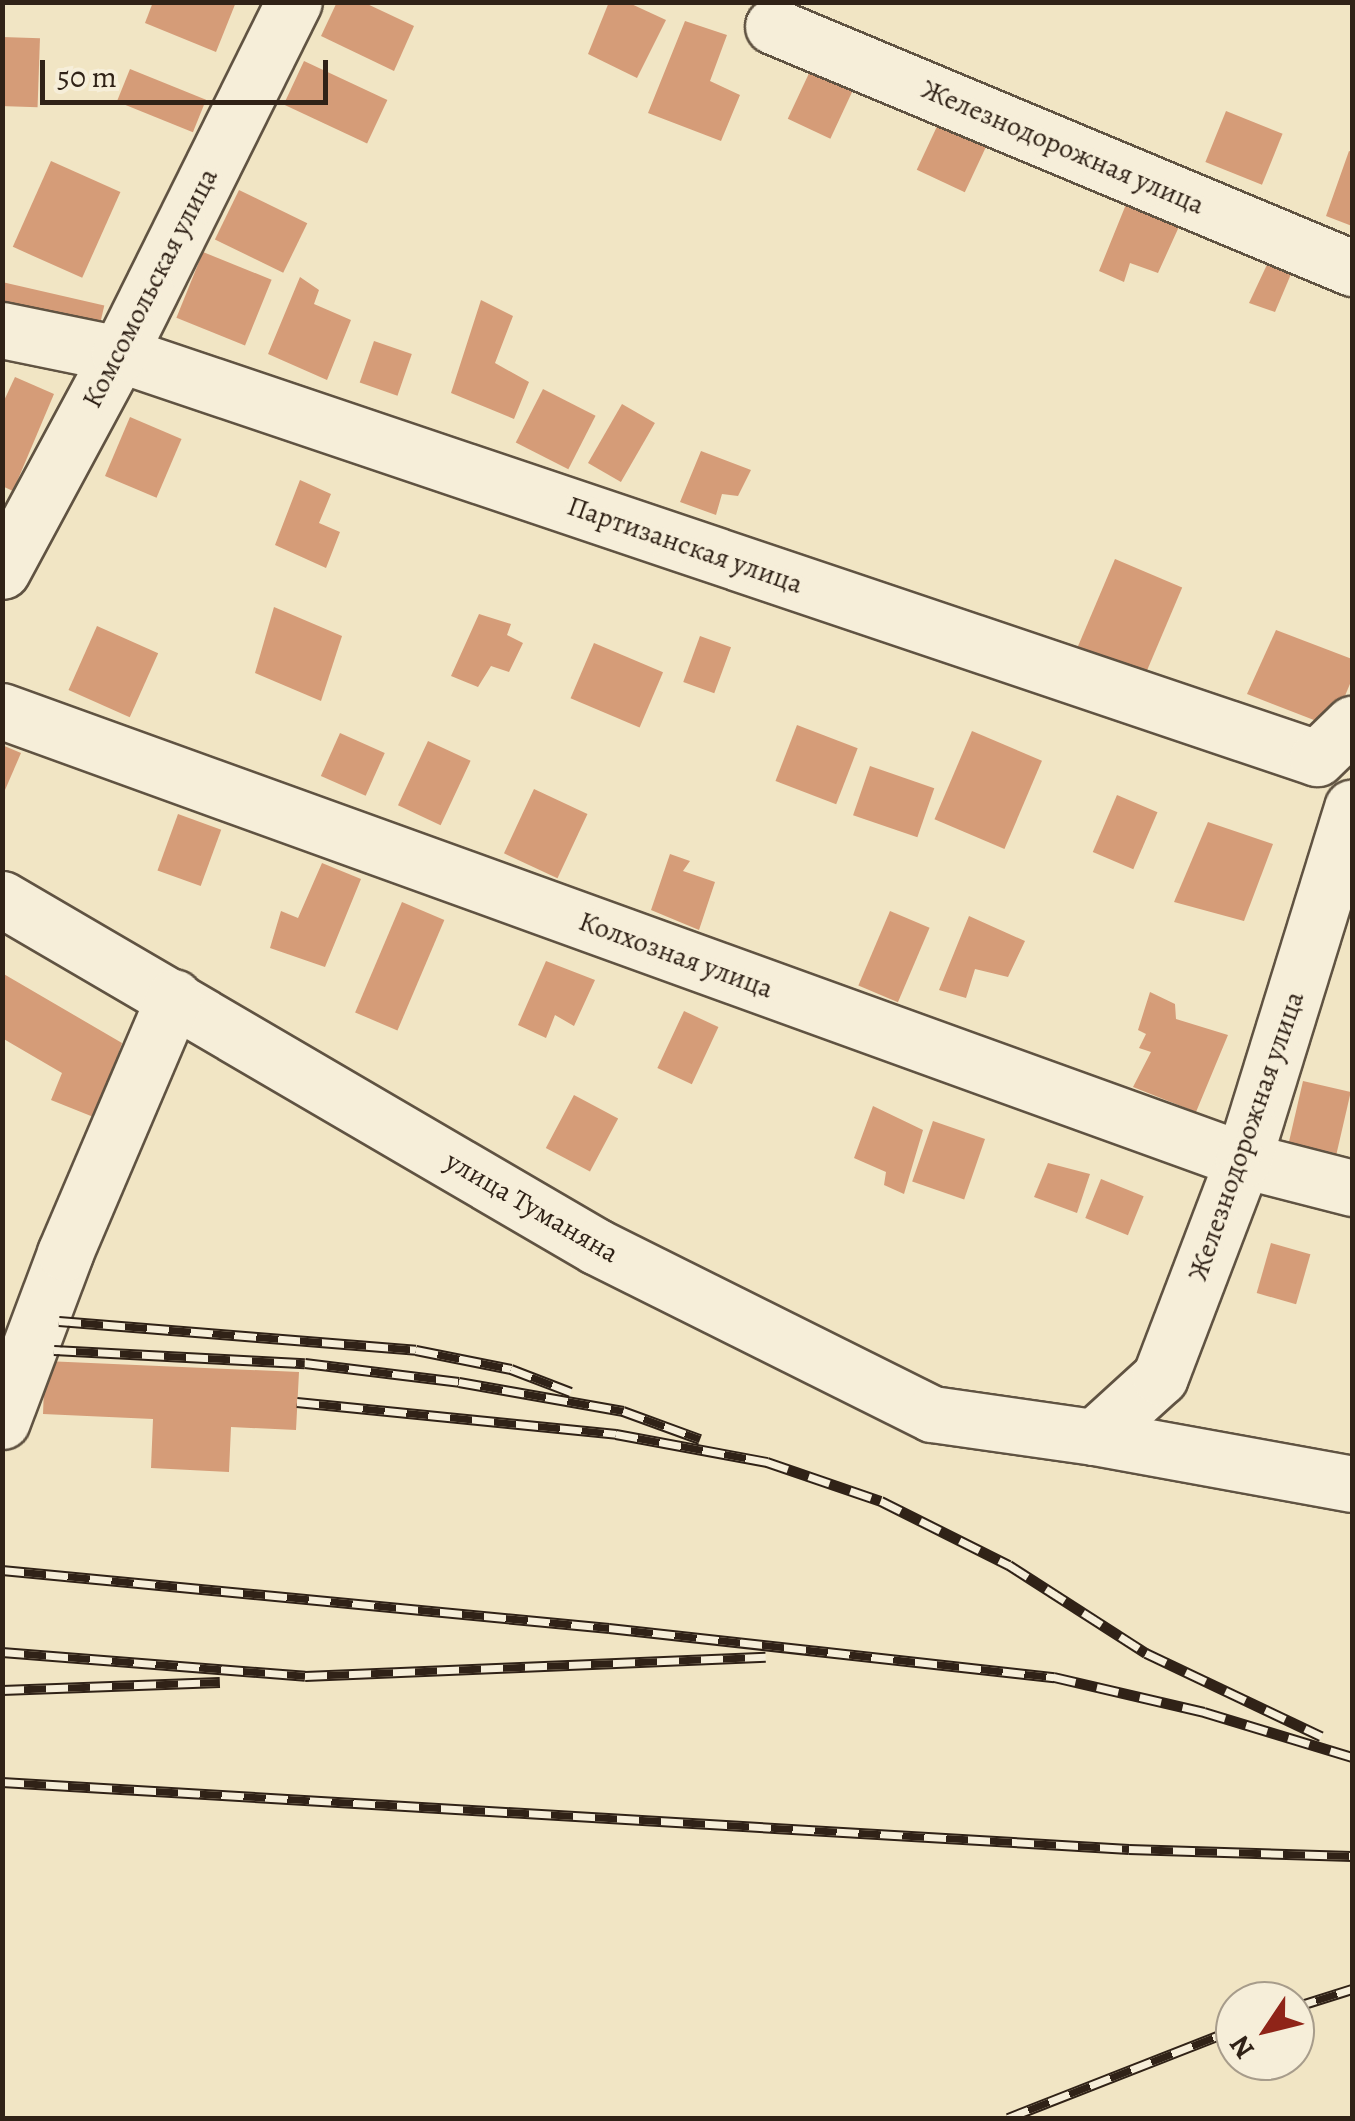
<!DOCTYPE html>
<meta charset="utf-8">
<style>
body{margin:0}
#map{position:relative;width:1355px;height:2121px;overflow:hidden;background:#f1e5c4;font-family:Alegreya,serif}
div>[style]{position:absolute}
[style*='--x']{left:calc(var(--x)*1px);top:calc(var(--y)*1px);width:calc(var(--w)*1px);rotate:calc(var(--a)*1deg)}
.building>*{inset:0;background:#d59c78;transform-origin:0 0}
.roads{filter:drop-shadow(2px 0 #605342) drop-shadow(-2px 0 #605342) drop-shadow(0 2px #605342) drop-shadow(0 -2px #605342)}
.minor>*{height:55px;margin:-27.5px;padding:0 27.5px;transform-origin:27.5px;border-radius:27.5px;background:#f6eed9}
.rail>*{height:11px;margin-top:-5.5px;transform-origin:0;background:repeating-linear-gradient(90deg,#f6eed9 0 22px,#302217 0 44px);box-sizing:border-box;border-block:2px solid #302217}
span{translate:-50% -50%;white-space:nowrap;text-align:center;line-height:1.15;-webkit-text-stroke:10px #f6eed9;paint-order:stroke}
.street-label{font-size:28px;color:#302217}
.frame{position:absolute;inset:0;border:5px solid #302217;pointer-events:none}
.north{position:absolute;left:1215px;top:1981px;width:100px;height:100px;box-sizing:border-box;background:#f6eed9;border:2px solid #a79c8b;border-radius:50%;rotate:235deg;font-size:28px;font-weight:700;line-height:40px;text-align:center;color:#302217}
.north::after{content:'';display:block;margin:auto;width:35px;height:45px;background:#8f2418;clip-path:polygon(50% 0,100% 100%,50% 72%,0 100%)}
.scale{position:absolute;left:40px;top:60px;width:288px;height:45px;box-sizing:border-box;border:5px solid #302217;border-top:0;padding-left:12px;font-size:30px;line-height:35px;white-space:nowrap;color:#302217;-webkit-text-stroke:8px #f6eed9;paint-order:stroke}
</style>
<div id="map">
<div class="building">
<div style="clip-path:polygon(153px 2px,236px 2px,216px 52px,145px 23px)"></div>
<div style="clip-path:polygon(337px 2px,363px 2px,414px 26px,394px 71px,321px 36px)"></div>
<div style="clip-path:polygon(609px 2px,627px 2px,666px 20px,637px 78px,588px 54px)"></div>
<div style="clip-path:polygon(685px 21px,727px 35px,710px 81px,740px 95px,721px 141px,648px 113px)"></div>
<div style="left:2px;top:37px;width:38px;height:69px;rotate:2deg"></div>
<div style="left:304px;top:61px;width:92px;height:48px;rotate:25deg"></div>
<div style="left:130px;top:69px;width:82px;height:35px;rotate:22deg"></div>
<div style="left:811px;top:69px;width:47px;height:55px;rotate:25deg"></div>
<div style="left:1226px;top:111px;width:61px;height:55px;rotate:22deg"></div>
<div style="left:940px;top:120px;width:53px;height:55px;rotate:25deg"></div>
<div style="clip-path:polygon(1349px 151px,1352px 152px,1352px 226px,1326px 216px)"></div>
<div style="left:51px;top:161px;width:76px;height:94px;rotate:24deg"></div>
<div style="left:239px;top:190px;width:76px;height:55px;rotate:26deg"></div>
<div style="clip-path:polygon(1129px 197px,1182px 220px,1158px 273px,1130px 263px,1124px 282px,1099px 271px)"></div>
<div style="left:203px;top:252px;width:74px;height:71px;rotate:22deg"></div>
<div style="clip-path:polygon(1272px 254px,1294px 267px,1275px 312px,1249px 303px)"></div>
<div style="clip-path:polygon(300px 277px,319px 290px,314px 304px,351px 320px,327px 380px,268px 354px)"></div>
<div style="left:2px;top:282px;width:105px;height:30px;rotate:13deg"></div>
<div style="clip-path:polygon(481px 300px,513px 316px,495px 363px,529px 382px,514px 419px,451px 393px)"></div>
<div style="left:374px;top:341px;width:40px;height:44px;rotate:19deg"></div>
<div style="clip-path:polygon(15px 377px,54px 394px,13px 491px,2px 486px,2px 405px)"></div>
<div style="left:543px;top:389px;width:59px;height:60px;rotate:27deg"></div>
<div style="left:622px;top:404px;width:38px;height:68px;rotate:30deg"></div>
<div style="left:130px;top:417px;width:56px;height:64px;rotate:23deg"></div>
<div style="clip-path:polygon(701px 451px,751px 470px,738px 496px,722px 494px,716px 515px,680px 502px)"></div>
<div style="clip-path:polygon(300px 480px,331px 494px,319px 523px,340px 532px,326px 568px,275px 545px)"></div>
<div style="left:1115px;top:559px;width:73px;height:95px;rotate:23deg"></div>
<div style="clip-path:polygon(274px 607px,342px 636px,321px 701px,255px 673px)"></div>
<div style="clip-path:polygon(479px 614px,511px 624px,507px 635px,523px 643px,509px 672px,491px 666px,478px 687px,451px 676px)"></div>
<div style="left:97px;top:626px;width:67px;height:70px;rotate:24deg"></div>
<div style="clip-path:polygon(1276px 630px,1352px 659px,1352px 679px,1332px 727px,1247px 694px)"></div>
<div style="left:700px;top:636px;width:33px;height:49px;rotate:20deg"></div>
<div style="left:594px;top:643px;width:75px;height:60px;rotate:23deg"></div>
<div style="left:797px;top:725px;width:65px;height:60px;rotate:21deg"></div>
<div style="left:972px;top:731px;width:76px;height:96px;rotate:23deg"></div>
<div style="left:340px;top:733px;width:49px;height:47px;rotate:24deg"></div>
<div style="left:428px;top:741px;width:47px;height:71px;rotate:25deg"></div>
<div style="clip-path:polygon(2px 745px,21px 753px,2px 797px)"></div>
<div style="left:870px;top:766px;width:68px;height:52px;rotate:19deg"></div>
<div style="left:534px;top:789px;width:59px;height:71px;rotate:25deg"></div>
<div style="left:1117px;top:795px;width:44px;height:62px;rotate:23deg"></div>
<div style="left:178px;top:814px;width:46px;height:60px;rotate:20deg"></div>
<div style="clip-path:polygon(1208px 822px,1273px 844px,1244px 921px,1174px 902px)"></div>
<div style="clip-path:polygon(670px 854px,690px 861px,683px 871px,715px 882px,699px 930px,651px 910px)"></div>
<div style="clip-path:polygon(322px 863px,361px 879px,325px 967px,270px 948px,281px 911px,298px 918px)"></div>
<div style="left:402px;top:902px;width:46px;height:120px;rotate:23deg"></div>
<div style="left:890px;top:911px;width:43px;height:81px;rotate:23deg"></div>
<div style="clip-path:polygon(969px 916px,1025px 941px,1008px 977px,975px 969px,966px 998px,939px 990px)"></div>
<div style="clip-path:polygon(546px 961px,595px 980px,574px 1026px,555px 1015px,546px 1038px,518px 1025px)"></div>
<div style="clip-path:polygon(2px 973px,122px 1043px,96px 1118px,51px 1100px,62px 1073px,2px 1038px)"></div>
<div style="clip-path:polygon(1150px 992px,1175px 1004px,1176px 1019px,1228px 1035px,1196px 1112px,1133px 1087px,1151px 1052px,1139px 1048px,1146px 1034px,1138px 1030px)"></div>
<div style="left:684px;top:1011px;width:38px;height:63px;rotate:25deg"></div>
<div style="left:1303px;top:1081px;width:49px;height:63px;rotate:13deg"></div>
<div style="left:574px;top:1095px;width:50px;height:60px;rotate:28deg"></div>
<div style="clip-path:polygon(873px 1106px,923px 1130px,904px 1194px,884px 1185px,886px 1172px,854px 1158px)"></div>
<div style="left:933px;top:1121px;width:55px;height:64px;rotate:19deg"></div>
<div style="clip-path:polygon(1048px 1163px,1090px 1174px,1077px 1213px,1034px 1197px)"></div>
<div style="left:1101px;top:1179px;width:46px;height:42px;rotate:22deg"></div>
<div style="left:1271px;top:1243px;width:41px;height:52px;rotate:16deg"></div>
<div style="clip-path:polygon(45px 1361px,299px 1372px,296px 1430px,231px 1427px,229px 1472px,151px 1468px,153px 1419px,43px 1414px)"></div>
</div>
<div class="roads">
<div class="minor">
<div style="--x:773;--y:26;--w:628;--a:22.68"></div>
<div style="--x:2;--y:330;--w:119;--a:11.6"></div>
<div style="--x:119;--y:354;--w:1264;--a:18.64"></div>
<div style="--x:1317;--y:758;--w:49;--a:-44.2"></div>
<div style="--x:2;--y:571;--w:247;--a:-61.7"></div>
<div style="--x:119;--y:354;--w:393;--a:-63.6"></div>
<div style="--x:2;--y:711;--w:1320;--a:19.89"></div>
<div style="--x:1243;--y:1160;--w:113;--a:14.4"></div>
<div style="--x:2;--y:899;--w:689;--a:30.32"></div>
<div style="--x:597;--y:1247;--w:374;--a:26.5"></div>
<div style="--x:932;--y:1414;--w:164;--a:8.1"></div>
<div style="--x:1094;--y:1437;--w:262;--a:10.3"></div>
<div style="--x:2;--y:1421;--w:179;--a:-69.4"></div>
<div style="--x:65;--y:1253;--w:278;--a:-66.9"></div>
<div style="--x:1094;--y:1437;--w:89;--a:-42.3"></div>
<div style="--x:1160;--y:1377;--w:232;--a:-69.1"></div>
<div style="--x:1243;--y:1160;--w:369;--a:-72.8"></div>
</div>
</div>
<div class="rail">
<div style="--x:59;--y:1321;--w:358;--a:4.6"></div>
<div style="--x:416;--y:1350;--w:97;--a:11.3"></div>
<div style="--x:511;--y:1369;--w:64;--a:21"></div>
<div style="--x:54;--y:1350;--w:251;--a:3"></div>
<div style="--x:305;--y:1363;--w:155;--a:7"></div>
<div style="--x:459;--y:1382;--w:167;--a:10"></div>
<div style="--x:623;--y:1411;--w:82;--a:20"></div>
<div style="--x:297;--y:1402;--w:321;--a:5.7"></div>
<div style="--x:616;--y:1434;--w:154;--a:10.5"></div>
<div style="--x:767;--y:1462;--w:120;--a:18.9"></div>
<div style="--x:881;--y:1501;--w:143;--a:26.6"></div>
<div style="--x:1009;--y:1565;--w:163;--a:32.7"></div>
<div style="--x:1146;--y:1653;--w:194;--a:25.4"></div>
<div style="--x:2;--y:1570;--w:610;--a:5.46"></div>
<div style="--x:609;--y:1628;--w:448;--a:6.3"></div>
<div style="--x:1054;--y:1677;--w:154;--a:13.1"></div>
<div style="--x:1204;--y:1712;--w:155;--a:16.9"></div>
<div style="--x:2;--y:1652;--w:304;--a:4.5"></div>
<div style="--x:305;--y:1676;--w:461;--a:-2.4"></div>
<div style="--x:2;--y:1690;--w:218;--a:-2.1"></div>
<div style="--x:2;--y:1782;--w:1129;--a:3.4"></div>
<div style="--x:1129;--y:1849;--w:223;--a:1.8"></div>
<div style="--x:1295;--y:2007;--w:60;--a:-17.5"></div>
<div style="--x:1008;--y:2118;--w:244;--a:-21.4"></div>
</div>
<div class="street-label">
<span style="left:1063px;top:147px;rotate:23deg">Железнодорожная улица</span>
<span style="left:150px;top:288px;rotate:-63deg">Комсомольская улица</span>
<span style="left:685px;top:545px;rotate:19deg">Партизанская улица</span>
<span style="left:676px;top:955px;rotate:20deg">Колхозная улица</span>
<span style="left:1246px;top:1136px;rotate:-71deg">Железнодорожная улица</span>
<span style="left:532px;top:1207px;rotate:30deg">улица Туманяна</span>
</div>
<div class="frame"></div>
<div class="north">N</div>
<div class="scale">50 m</div>
</div>
